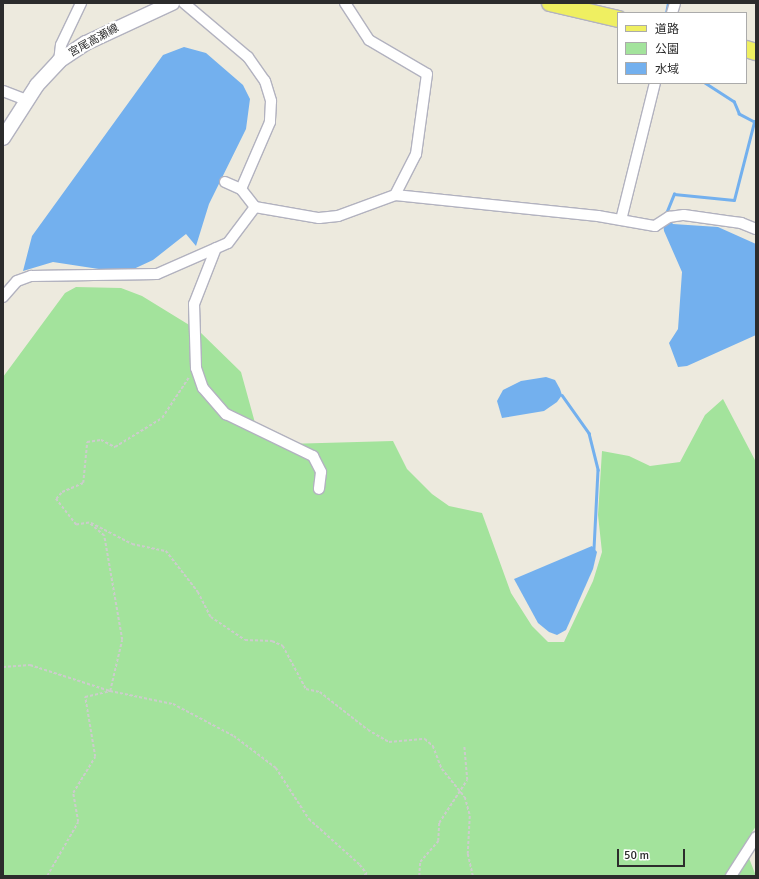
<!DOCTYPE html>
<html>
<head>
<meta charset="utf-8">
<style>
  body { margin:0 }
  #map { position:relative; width:759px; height:879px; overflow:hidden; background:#edeade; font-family:Signika,"Noto Sans JP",sans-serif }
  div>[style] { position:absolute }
  .green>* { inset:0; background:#a3e39c }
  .water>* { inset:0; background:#73b0ee }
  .stream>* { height:2.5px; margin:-1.25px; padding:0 1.25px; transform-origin:1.25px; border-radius:1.25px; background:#73b0ee }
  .path>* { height:1.5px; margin-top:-0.75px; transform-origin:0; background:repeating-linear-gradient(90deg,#ccc 0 3px,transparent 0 5px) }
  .roads { filter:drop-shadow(1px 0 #b2b2bf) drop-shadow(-1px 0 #b2b2bf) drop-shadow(0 1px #b2b2bf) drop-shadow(0 -1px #b2b2bf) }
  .street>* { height:10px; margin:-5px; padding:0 5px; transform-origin:5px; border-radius:5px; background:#fff }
  .secondary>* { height:14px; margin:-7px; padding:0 7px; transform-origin:7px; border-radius:7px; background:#fff }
  .primary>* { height:16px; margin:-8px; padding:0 8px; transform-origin:8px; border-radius:8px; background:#efef61 }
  span { translate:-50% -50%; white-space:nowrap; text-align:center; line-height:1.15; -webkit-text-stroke:4px #fff; paint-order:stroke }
  .street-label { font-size:11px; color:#2c2c2c }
  .frame { position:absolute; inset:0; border:4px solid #2c2c2c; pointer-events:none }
  .legend { position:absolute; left:617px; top:12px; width:130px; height:72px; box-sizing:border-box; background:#fff; border:1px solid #ababab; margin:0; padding:5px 7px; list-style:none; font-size:12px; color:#2c2c2c }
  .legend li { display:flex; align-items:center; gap:8px; height:20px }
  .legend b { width:20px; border:1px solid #ababab }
  .scale { position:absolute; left:617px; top:849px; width:68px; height:18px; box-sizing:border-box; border:2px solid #2c2c2c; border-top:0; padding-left:5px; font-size:12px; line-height:14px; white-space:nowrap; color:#2c2c2c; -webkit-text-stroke:3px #fff; paint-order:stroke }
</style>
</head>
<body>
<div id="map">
  <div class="green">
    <i style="clip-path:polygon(76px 287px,121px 288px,142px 296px,199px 331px,241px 372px,257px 430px,286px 444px,393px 441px,407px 469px,432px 494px,449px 506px,482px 513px,511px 593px,532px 626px,548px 642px,564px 642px,593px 581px,602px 552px,598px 515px,602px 451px,629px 456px,650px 466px,680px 462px,705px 415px,723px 399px,756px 462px,756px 826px,746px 842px,747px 853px,756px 876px,3px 876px,3px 377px,65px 293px)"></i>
  </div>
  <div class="water">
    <i style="clip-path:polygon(184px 47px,206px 53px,243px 85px,250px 99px,246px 129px,209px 204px,196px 246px,186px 234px,153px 260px,125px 273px,53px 262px,23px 271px,32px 236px,163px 55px)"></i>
    <i style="clip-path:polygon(670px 220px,673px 224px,718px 227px,756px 244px,756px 335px,687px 366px,678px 367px,669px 343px,678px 329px,682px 272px,664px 231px,663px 223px)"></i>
    <i style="clip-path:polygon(546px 377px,555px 380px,560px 389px,562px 395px,557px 402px,544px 411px,502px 418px,497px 401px,503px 390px,521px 381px)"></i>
    <i style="clip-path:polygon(592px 546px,597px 552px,593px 569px,566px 630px,557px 635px,549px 632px,538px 623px,514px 579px)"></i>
  </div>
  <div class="stream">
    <i style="left:666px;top:13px;width:10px;rotate:-79deg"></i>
    <i style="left:665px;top:216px;width:24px;rotate:-68deg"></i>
    <i style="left:674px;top:194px;width:60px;rotate:5.7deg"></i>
    <i style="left:734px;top:200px;width:81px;rotate:-75.6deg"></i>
    <i style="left:754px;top:122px;width:17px;rotate:-152deg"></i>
    <i style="left:739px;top:114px;width:13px;rotate:-113deg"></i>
    <i style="left:734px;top:102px;width:35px;rotate:-147deg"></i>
    <i style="left:562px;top:395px;width:47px;rotate:54.6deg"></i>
    <i style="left:589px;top:433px;width:38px;rotate:76deg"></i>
    <i style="left:598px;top:470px;width:79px;rotate:92.9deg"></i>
  </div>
  <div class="path">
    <i style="left:91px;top:523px;width:46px;rotate:27.1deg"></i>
    <i style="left:132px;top:544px;width:35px;rotate:12deg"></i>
    <i style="left:166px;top:551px;width:52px;rotate:52deg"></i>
    <i style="left:198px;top:592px;width:28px;rotate:63deg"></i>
    <i style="left:211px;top:617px;width:41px;rotate:34.1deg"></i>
    <i style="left:245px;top:640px;width:27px;rotate:2deg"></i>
    <i style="left:272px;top:641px;width:12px;rotate:24deg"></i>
    <i style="left:283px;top:646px;width:49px;rotate:61.9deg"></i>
    <i style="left:306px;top:689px;width:14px;rotate:12deg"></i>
    <i style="left:320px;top:692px;width:61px;rotate:38.4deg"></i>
    <i style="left:368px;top:730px;width:24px;rotate:30deg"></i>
    <i style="left:389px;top:742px;width:36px;rotate:-5deg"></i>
    <i style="left:425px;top:739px;width:11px;rotate:41deg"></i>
    <i style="left:433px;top:746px;width:25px;rotate:69deg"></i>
    <i style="left:442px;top:769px;width:36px;rotate:51deg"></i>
    <i style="left:465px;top:797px;width:20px;rotate:75deg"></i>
    <i style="left:470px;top:816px;width:38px;rotate:93deg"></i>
    <i style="left:468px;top:854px;width:23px;rotate:77deg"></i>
    <i style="left:3px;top:667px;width:27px;rotate:-4deg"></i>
    <i style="left:30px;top:665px;width:84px;rotate:18deg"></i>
    <i style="left:110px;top:691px;width:64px;rotate:11.7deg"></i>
    <i style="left:173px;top:704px;width:69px;rotate:27.7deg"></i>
    <i style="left:234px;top:736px;width:53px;rotate:37.3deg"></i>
    <i style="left:276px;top:768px;width:61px;rotate:57.1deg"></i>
    <i style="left:309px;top:819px;width:69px;rotate:42deg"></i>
    <i style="left:360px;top:865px;width:11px;rotate:52deg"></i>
    <i style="left:367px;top:874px;width:4px;rotate:153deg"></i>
    <i style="left:47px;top:876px;width:62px;rotate:-60.1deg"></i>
    <i style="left:78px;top:822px;width:29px;rotate:-100deg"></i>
    <i style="left:73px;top:793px;width:42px;rotate:-58.6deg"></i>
    <i style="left:95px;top:757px;width:61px;rotate:-99.5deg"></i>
    <i style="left:85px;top:697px;width:26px;rotate:-13deg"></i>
    <i style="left:110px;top:691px;width:52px;rotate:-76.8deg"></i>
    <i style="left:122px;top:640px;width:106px;rotate:-99.8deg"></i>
    <i style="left:104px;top:536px;width:20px;rotate:-139deg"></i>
    <i style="left:89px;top:523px;width:13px;rotate:171deg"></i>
    <i style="left:76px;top:525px;width:33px;rotate:-128deg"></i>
    <i style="left:56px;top:499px;width:9px;rotate:-49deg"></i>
    <i style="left:62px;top:492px;width:23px;rotate:-23deg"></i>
    <i style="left:83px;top:483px;width:41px;rotate:-84.4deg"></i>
    <i style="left:87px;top:442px;width:14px;rotate:-8deg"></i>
    <i style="left:101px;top:440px;width:16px;rotate:27deg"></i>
    <i style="left:115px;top:447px;width:55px;rotate:-31.7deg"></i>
    <i style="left:162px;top:418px;width:49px;rotate:-56.6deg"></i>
    <i style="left:419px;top:876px;width:14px;rotate:-86deg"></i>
    <i style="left:420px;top:862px;width:28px;rotate:-49deg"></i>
    <i style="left:438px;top:841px;width:18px;rotate:-87deg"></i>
    <i style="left:439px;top:823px;width:51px;rotate:-56.9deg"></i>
    <i style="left:467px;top:780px;width:33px;rotate:-95deg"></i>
  </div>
  <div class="roads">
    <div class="street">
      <i style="left:184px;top:3px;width:84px;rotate:40.2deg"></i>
      <i style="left:248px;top:57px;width:29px;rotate:55deg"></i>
      <i style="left:265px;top:81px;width:21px;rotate:73deg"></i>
      <i style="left:271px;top:101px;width:21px;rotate:93deg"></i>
      <i style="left:270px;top:122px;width:73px;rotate:113.4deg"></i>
      <i style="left:241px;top:189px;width:23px;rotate:52deg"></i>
      <i style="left:255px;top:207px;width:65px;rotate:9.8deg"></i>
      <i style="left:319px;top:218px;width:19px;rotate:-6deg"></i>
      <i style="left:338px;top:216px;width:61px;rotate:-20.2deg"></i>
      <i style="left:395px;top:195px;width:204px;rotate:5.9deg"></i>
      <i style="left:598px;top:216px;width:58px;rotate:10deg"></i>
      <i style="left:655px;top:226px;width:17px;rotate:-33deg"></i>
      <i style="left:669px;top:217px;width:15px;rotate:-8deg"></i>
      <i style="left:684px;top:215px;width:58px;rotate:8deg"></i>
      <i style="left:741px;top:223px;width:16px;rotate:22deg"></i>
      <i style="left:345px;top:3px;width:44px;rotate:57deg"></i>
      <i style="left:369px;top:40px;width:67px;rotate:30.4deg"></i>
      <i style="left:427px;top:74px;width:81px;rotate:97.8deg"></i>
      <i style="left:416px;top:154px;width:46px;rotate:117.1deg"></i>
      <i style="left:672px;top:13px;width:10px;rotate:-73deg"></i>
      <i style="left:59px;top:61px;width:16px;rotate:-83deg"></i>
      <i style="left:61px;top:45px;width:47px;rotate:-64.5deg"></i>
      <i style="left:3px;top:91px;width:25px;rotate:21deg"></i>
      <i style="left:225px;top:182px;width:17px;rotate:24deg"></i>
      <i style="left:621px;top:220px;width:141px;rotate:-76.1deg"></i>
      <i style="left:216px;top:248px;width:60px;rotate:111.4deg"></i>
      <i style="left:194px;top:304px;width:64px;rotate:88.2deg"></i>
      <i style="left:196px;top:368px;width:21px;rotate:71deg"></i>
      <i style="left:203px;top:388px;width:35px;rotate:49deg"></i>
      <i style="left:226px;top:414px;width:97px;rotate:25.8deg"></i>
      <i style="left:313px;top:456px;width:18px;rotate:63deg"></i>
      <i style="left:321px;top:472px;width:17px;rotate:97deg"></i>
      <i style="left:3px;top:297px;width:21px;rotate:-49deg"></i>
      <i style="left:17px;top:281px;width:15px;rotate:-20deg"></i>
      <i style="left:31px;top:276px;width:126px;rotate:-0.9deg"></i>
      <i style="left:157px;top:274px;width:77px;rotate:-23.6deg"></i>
      <i style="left:228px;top:243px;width:45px;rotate:-53.1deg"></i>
      <i style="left:731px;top:876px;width:46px;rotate:-57.3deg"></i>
    </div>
    <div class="secondary">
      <i style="left:3px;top:138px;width:63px;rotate:-57.3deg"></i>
      <i style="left:37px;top:85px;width:33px;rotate:-47deg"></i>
      <i style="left:59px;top:61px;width:32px;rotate:-34deg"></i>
      <i style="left:86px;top:43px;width:95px;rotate:-24.9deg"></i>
    </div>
    <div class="primary">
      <i style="left:550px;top:3px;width:70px;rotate:13.2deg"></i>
      <i style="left:746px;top:49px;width:10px;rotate:17deg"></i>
    </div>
  </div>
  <div class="street-label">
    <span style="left:94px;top:41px;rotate:-29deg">宮尾高瀬線</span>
  </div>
  <div class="frame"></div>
  <ul class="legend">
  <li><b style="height:5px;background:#efef61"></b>道路</li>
  <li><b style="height:11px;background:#a3e39c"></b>公園</li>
  <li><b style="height:11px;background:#73b0ee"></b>水域</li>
  </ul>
  <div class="scale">50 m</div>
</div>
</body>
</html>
